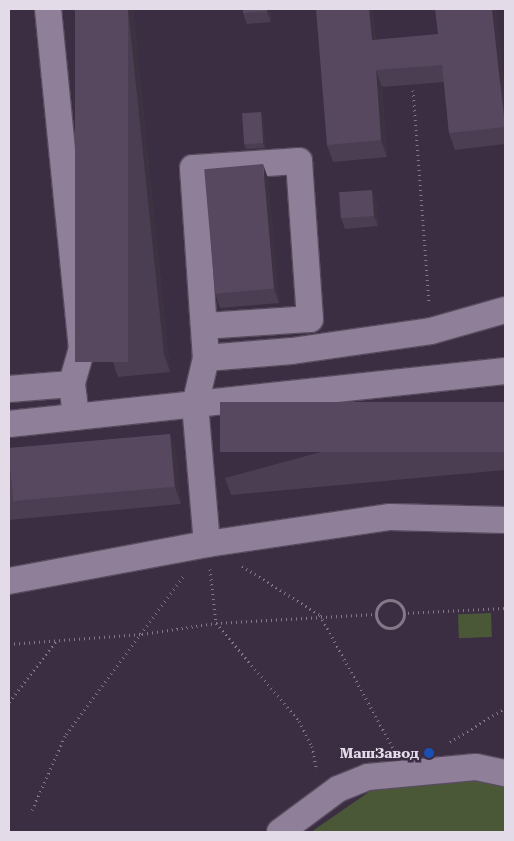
<!DOCTYPE html>
<html>
<head>
<meta charset="utf-8">
<style>
  body { margin:0 }
  #map { position:relative; width:514px; height:841px; overflow:hidden; background:#3b2d42; font-family:"Roboto Serif",serif }
  div>[style] { position:absolute }
  .green>* { inset:0; background:#4a5838; transform-origin:0 0 }
  .path>* { height:3px; margin-top:-1.5px; transform-origin:0; background:repeating-linear-gradient(90deg,#837788 0 1px,transparent 0 5px) }
  .path>.ring { margin:-1.5px; padding:0; box-sizing:content-box; background:none; border:3px solid #837788; border-radius:50% }
  .roads { filter:drop-shadow(1px 0 #584c5e) drop-shadow(-1px 0 #584c5e) drop-shadow(0 1px #584c5e) drop-shadow(0 -1px #584c5e) }
  .minor>* { height:26px; margin:-13px; padding:0 13px; transform-origin:13px; border-radius:13px; background:#8f7f98 }
  .wall>* { inset:0; background:#4b3e52 }
  .shaded-wall>* { inset:0; background:#3d3242 }
  .building>* { inset:0; background:#57485f; transform-origin:0 0 }
  .dots>* { width:14px; height:14px; translate:-50% -50%; box-sizing:border-box; border:2px solid #3b2d42; border-radius:50% }
  span { translate:-50% -50%; white-space:nowrap; text-align:center; line-height:1.15; -webkit-text-stroke:5px #3b2d42; paint-order:stroke }
  .poi-label { font-size:14px; color:#e4dbe8; font-weight:700 }
  .right { translate:-100% -50%; text-align:right }
  .frame { position:absolute; inset:0; border:10px solid #e4dbe8; pointer-events:none }
</style>
</head>
<body>
<div id="map">
  <div class="green">
    <i style="left:491px;top:613px;width:24px;height:33px;rotate:88deg"></i>
    <i style="clip-path:polygon(488px 777px,505px 786px,505px 832px,311px 832px,379px 785px)"></i>
  </div>
  <div class="path">
    <i style="left:413px;top:90px;width:215px;rotate:85.7deg"></i>
    <i style="left:242px;top:566px;width:92px;rotate:32.1deg"></i>
    <i style="left:320px;top:615px;width:152px;rotate:61.2deg"></i>
    <i style="left:210px;top:569px;width:54px;rotate:83.7deg"></i>
    <i style="left:216px;top:623px;width:128px;rotate:49.7deg"></i>
    <i style="left:299px;top:721px;width:28px;rotate:63deg"></i>
    <i style="left:312px;top:746px;width:25px;rotate:79deg"></i>
    <i class="ring" style="left:376px;top:600px;width:25px;height:25px"></i>
    <i style="left:403px;top:613px;width:102px;rotate:-2.8deg"></i>
    <i style="left:9px;top:644px;width:133px;rotate:-4.3deg"></i>
    <i style="left:142px;top:634px;width:75px;rotate:-8.5deg"></i>
    <i style="left:216px;top:623px;width:160px;rotate:-3.2deg"></i>
    <i style="left:9px;top:702px;width:78px;rotate:-52.3deg"></i>
    <i style="left:450px;top:742px;width:65px;rotate:-31.7deg"></i>
    <i style="left:32px;top:810px;width:83px;rotate:-65.9deg"></i>
    <i style="left:66px;top:734px;width:199px;rotate:-53.4deg"></i>
  </div>
  <div class="roads">
    <div class="minor">
      <i style="left:48px;top:9px;width:341px;rotate:84.3deg"></i>
      <i style="left:82px;top:348px;width:37px;rotate:106deg"></i>
      <i style="left:72px;top:384px;width:33px;rotate:83deg"></i>
      <i style="left:204px;top:326px;width:106px;rotate:-3.8deg"></i>
      <i style="left:310px;top:319px;width:158px;rotate:-94deg"></i>
      <i style="left:299px;top:161px;width:106px;rotate:176.2deg"></i>
      <i style="left:193px;top:168px;width:190px;rotate:86.1deg"></i>
      <i style="left:9px;top:389px;width:63px;rotate:-4.5deg"></i>
      <i style="left:9px;top:424px;width:499px;rotate:-6.1deg"></i>
      <i style="left:207px;top:544px;width:140px;rotate:-94.9deg"></i>
      <i style="left:195px;top:405px;width:48px;rotate:-76.8deg"></i>
      <i style="left:206px;top:358px;width:86px;rotate:-4.7deg"></i>
      <i style="left:292px;top:351px;width:140px;rotate:-8.2deg"></i>
      <i style="left:431px;top:331px;width:77px;rotate:-15.8deg"></i>
      <i style="left:9px;top:581px;width:201px;rotate:-10.6deg"></i>
      <i style="left:207px;top:544px;width:185px;rotate:-8.4deg"></i>
      <i style="left:390px;top:517px;width:115px;rotate:1.5deg"></i>
      <i style="left:280px;top:832px;width:72px;rotate:-36.6deg"></i>
      <i style="left:338px;top:789px;width:32px;rotate:-22deg"></i>
      <i style="left:368px;top:777px;width:108px;rotate:-5.3deg"></i>
      <i style="left:476px;top:767px;width:30px;rotate:12deg"></i>
    </div>
  </div>
  <div class="wall">
    <i style="clip-path:polygon(75px 9px,133px 9px,170px 372px,118px 377px,112px 360px)"></i>
    <i style="clip-path:polygon(243px 9px,270px 9px,271px 22px,247px 24px,243px 13px)"></i>
    <i style="clip-path:polygon(373px 13px,376px 40px,505px 86px,505px 144px,455px 150px,449px 133px,444px 82px,382px 87px,387px 157px,333px 162px,327px 145px)"></i>
    <i style="clip-path:polygon(261px 112px,263px 118px,265px 148px,246px 149px,244px 144px)"></i>
    <i style="clip-path:polygon(268px 178px,279px 303px,220px 308px,215px 294px)"></i>
    <i style="clip-path:polygon(376px 200px,378px 226px,345px 229px,341px 218px)"></i>
    <i style="clip-path:polygon(505px 402px,505px 470px,231px 495px,225px 478px)"></i>
    <i style="clip-path:polygon(170px 434px,176px 451px,181px 504px,9px 520px,9px 449px)"></i>
  </div>
  <div class="shaded-wall">
    <i style="clip-path:polygon(128px 9px,133px 9px,170px 372px,164px 355px)"></i>
    <i style="clip-path:polygon(267px 9px,270px 9px,271px 22px,267px 11px)"></i>
    <i style="clip-path:polygon(369px 9px,372px 9px,373px 13px,378px 57px,372px 40px)"></i>
    <i style="clip-path:polygon(492px 9px,497px 9px,505px 86px,505px 125px)"></i>
    <i style="clip-path:polygon(376px 70px,382px 87px,387px 157px,381px 140px)"></i>
    <i style="clip-path:polygon(261px 112px,263px 118px,265px 148px,263px 143px)"></i>
    <i style="clip-path:polygon(263px 164px,268px 178px,279px 303px,274px 289px)"></i>
    <i style="clip-path:polygon(372px 190px,376px 200px,378px 226px,374px 216px)"></i>
    <i style="clip-path:polygon(170px 434px,176px 451px,181px 504px,175px 487px)"></i>
  </div>
  <div class="building">
    <i style="left:75px;top:9px;width:53px;height:353px"></i>
    <i style="clip-path:polygon(243px 9px,267px 9px,267px 11px,243px 13px)"></i>
    <i style="clip-path:polygon(316px 9px,369px 9px,372px 40px,438px 34px,435px 9px,492px 9px,505px 127px,449px 133px,442px 65px,376px 70px,381px 140px,327px 145px)"></i>
    <i style="left:261px;top:112px;width:31px;height:19px;rotate:86deg"></i>
    <i style="left:263px;top:164px;width:125px;height:59px;rotate:85deg"></i>
    <i style="left:372px;top:190px;width:26px;height:33px;rotate:86deg"></i>
    <i style="left:505px;top:402px;width:50px;height:285px;rotate:90deg"></i>
    <i style="left:170px;top:434px;width:53px;height:162px;rotate:85deg"></i>
  </div>
  <div class="dots">
    <i style="left:429px;top:753px;background:#1a4fb4"></i>
  </div>
  <div class="poi-label">
    <span class="right" style="left:419px;top:753px">МашЗавод</span>
  </div>
  <div class="frame"></div>
</div>
</body>
</html>
